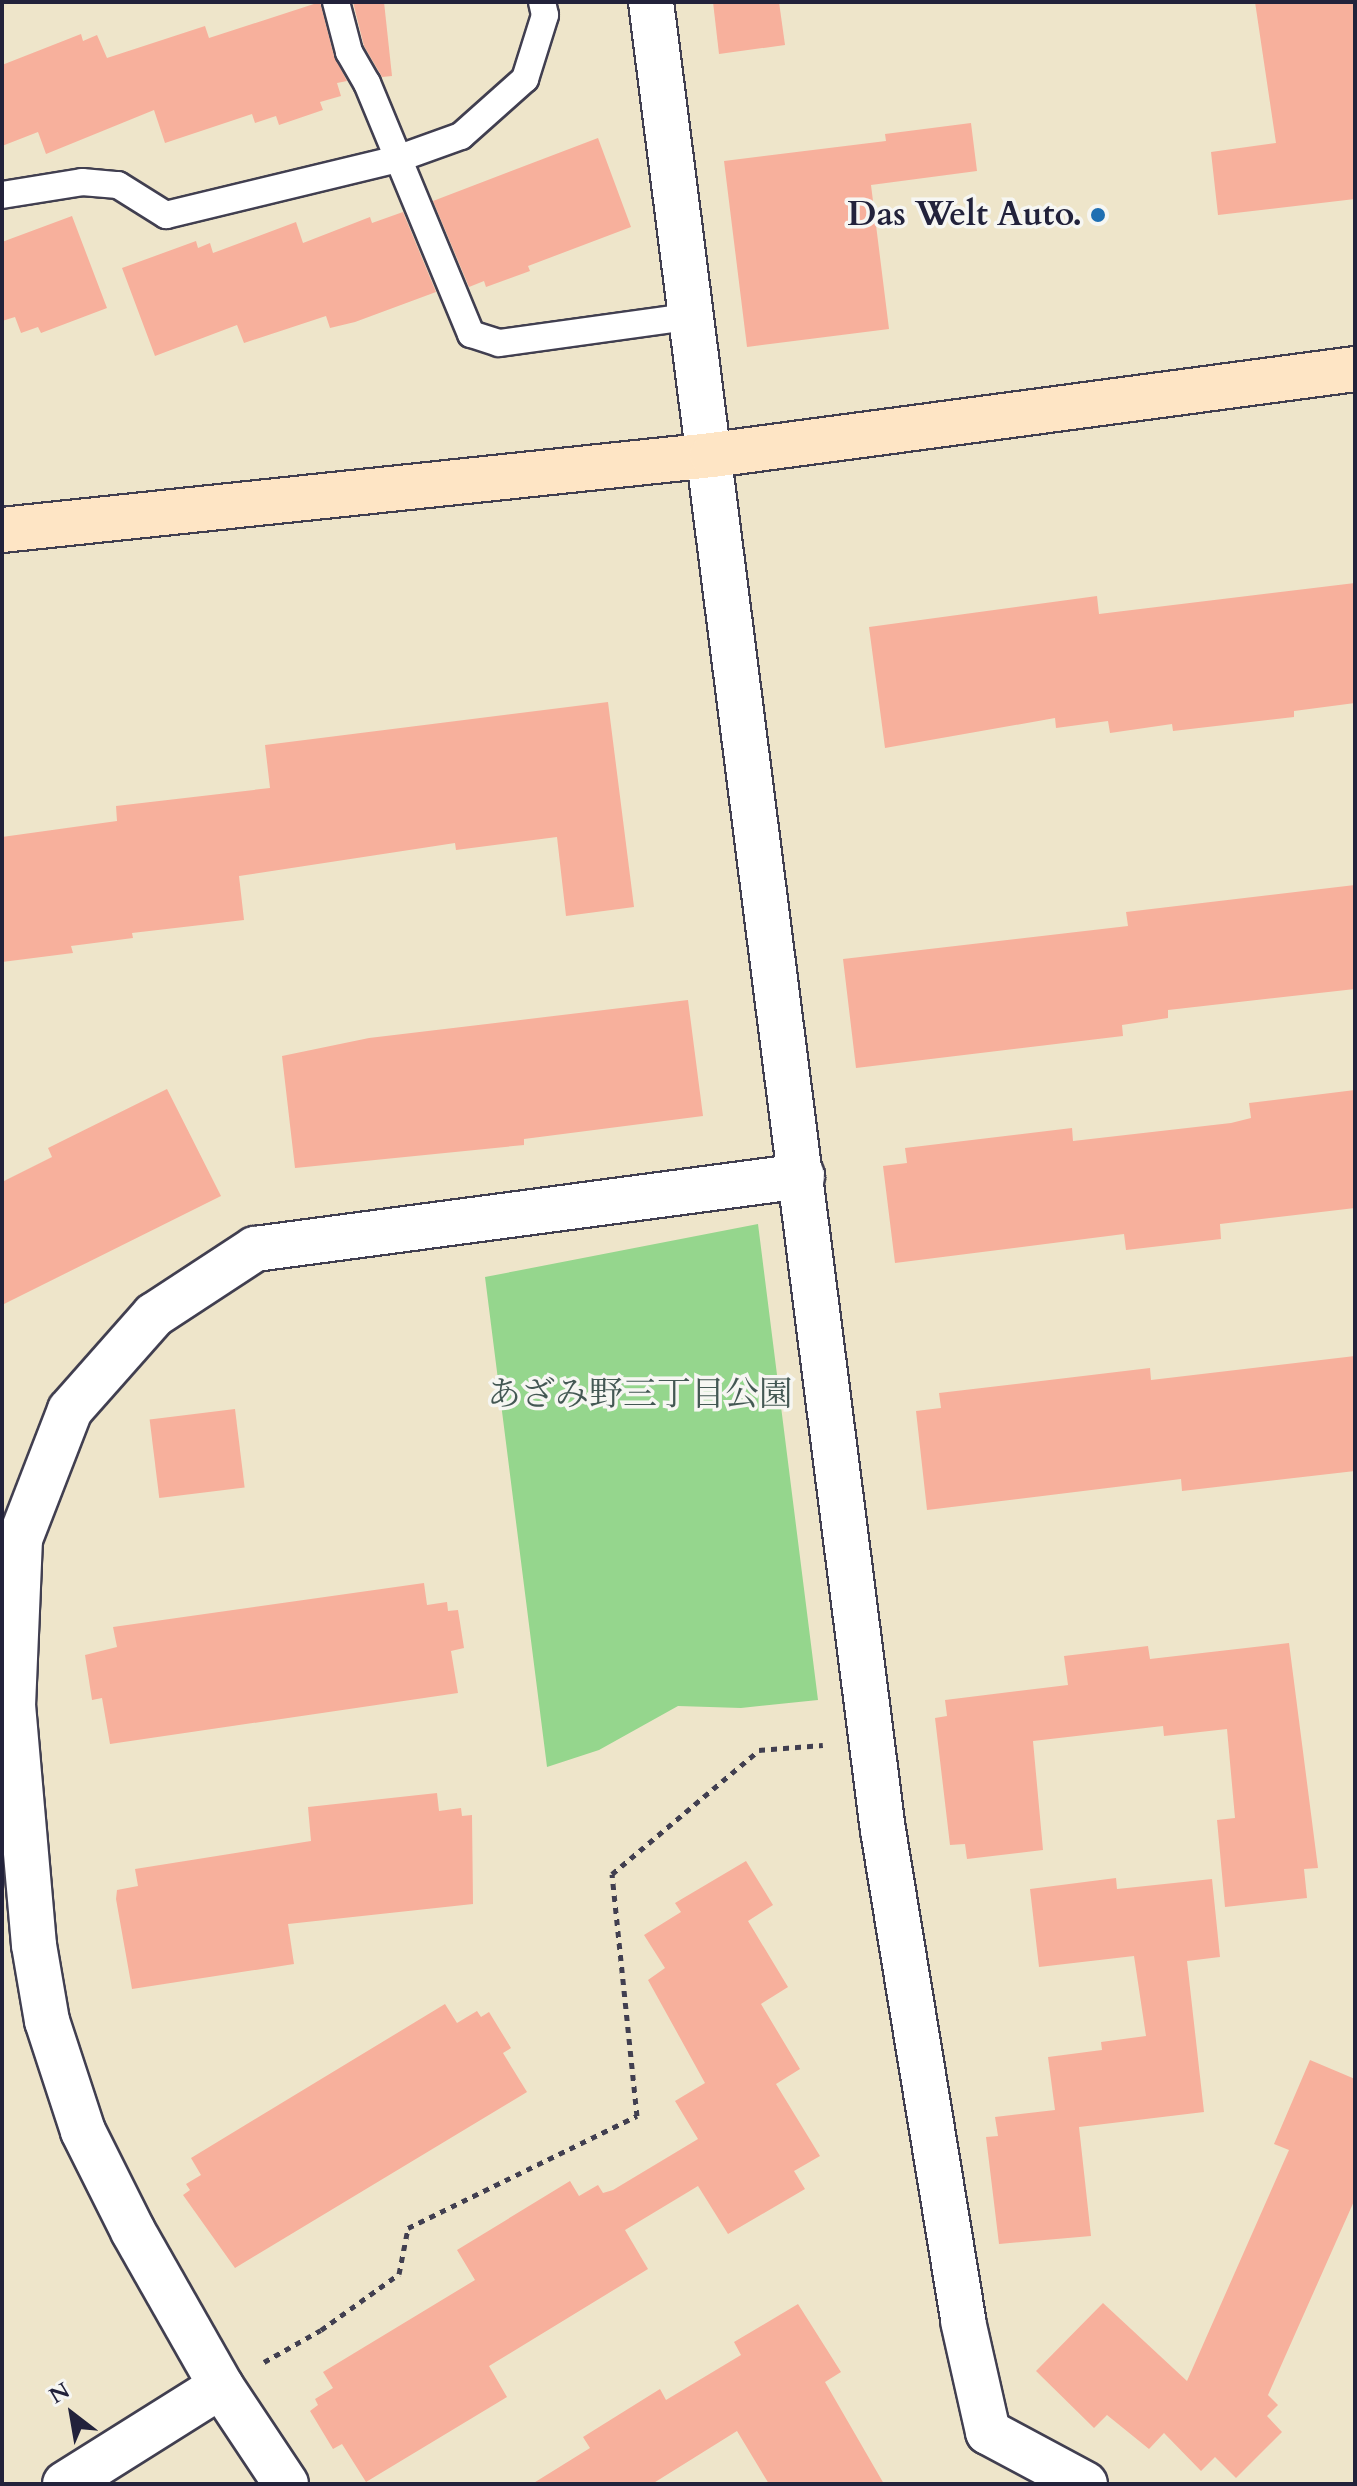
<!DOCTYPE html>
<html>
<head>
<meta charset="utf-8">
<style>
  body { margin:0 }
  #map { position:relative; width:1357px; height:2486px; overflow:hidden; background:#eee5ca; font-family:Cardo,"Noto Serif JP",serif }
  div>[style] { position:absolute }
  .green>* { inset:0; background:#95d68d }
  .building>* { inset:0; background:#f7b09c; transform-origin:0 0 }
  .path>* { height:5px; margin-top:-2.5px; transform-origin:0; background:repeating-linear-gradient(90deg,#413f50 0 6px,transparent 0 12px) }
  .roads { filter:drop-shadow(2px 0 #413f50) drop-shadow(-2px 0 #413f50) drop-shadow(0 2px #413f50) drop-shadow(0 -2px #413f50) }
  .lane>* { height:26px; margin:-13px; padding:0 13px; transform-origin:13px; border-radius:13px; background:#fff }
  .street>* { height:44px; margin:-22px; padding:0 22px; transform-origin:22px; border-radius:22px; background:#fff }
  .secondary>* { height:44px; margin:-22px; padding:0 22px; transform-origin:22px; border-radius:22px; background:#fee5c5 }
  .dots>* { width:22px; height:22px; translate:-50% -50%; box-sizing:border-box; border:4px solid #f6f6f2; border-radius:50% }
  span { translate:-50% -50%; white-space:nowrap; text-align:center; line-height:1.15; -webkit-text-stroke:7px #f6f6f2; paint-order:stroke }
  .poi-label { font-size:34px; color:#22223b; font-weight:700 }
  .right { translate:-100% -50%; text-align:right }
  .park-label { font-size:34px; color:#445854 }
  .frame { position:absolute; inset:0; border:4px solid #22223b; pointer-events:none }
  .north { position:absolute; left:32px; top:2374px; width:80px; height:80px; -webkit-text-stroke:6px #f6f6f2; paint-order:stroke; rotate:329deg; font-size:22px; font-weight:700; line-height:32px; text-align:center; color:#22223b }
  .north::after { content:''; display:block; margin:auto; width:28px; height:36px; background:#22223b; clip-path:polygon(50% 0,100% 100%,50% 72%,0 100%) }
</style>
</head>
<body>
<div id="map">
  <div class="green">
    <i style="clip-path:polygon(758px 1224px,818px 1700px,741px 1708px,678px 1706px,599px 1750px,547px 1767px,485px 1277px)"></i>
  </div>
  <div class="building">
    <i style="clip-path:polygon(320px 2px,334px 56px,347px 81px,337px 83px,341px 96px,320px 102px,323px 110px,279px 125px,276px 116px,255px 123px,252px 114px,165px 143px,154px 110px,46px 154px,38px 132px,2px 146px,2px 65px,81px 34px,83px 41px,97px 35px,107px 58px,205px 26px,209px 38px)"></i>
    <i style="clip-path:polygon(353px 2px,384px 2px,392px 76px,382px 77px,364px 46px)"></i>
    <i style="clip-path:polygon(713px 2px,779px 2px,785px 45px,719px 54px)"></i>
    <i style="clip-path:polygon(1255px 2px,1355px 2px,1355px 199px,1218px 215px,1211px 152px,1276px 143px)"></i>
    <i style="clip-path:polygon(971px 123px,977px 171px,871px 185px,889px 329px,747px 347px,724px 161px,886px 141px,885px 134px)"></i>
    <i style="clip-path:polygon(598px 138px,631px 227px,528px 266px,530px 271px,486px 287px,484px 281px,469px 287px,433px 201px)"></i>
    <i style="clip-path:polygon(403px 212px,436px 292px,355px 322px,330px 328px,326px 316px,244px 343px,237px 325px,155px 356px,122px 268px,196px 241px,198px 248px,210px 243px,213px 253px,296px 222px,303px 243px,370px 217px,372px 223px)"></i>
    <i style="clip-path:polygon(72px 216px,107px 308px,41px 333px,38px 327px,21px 333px,15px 317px,2px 321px,2px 242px)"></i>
    <i style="clip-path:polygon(1355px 583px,1355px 703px,1294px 711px,1294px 717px,1173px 731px,1172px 724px,1110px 733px,1108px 721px,1056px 728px,1055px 718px,885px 748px,869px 627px,1097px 596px,1099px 614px)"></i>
    <i style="clip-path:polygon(608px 702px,634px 907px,566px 916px,557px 837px,456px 850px,455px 843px,239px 876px,244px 920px,132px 933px,133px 938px,71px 946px,73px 953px,2px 962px,2px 837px,117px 821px,116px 806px,270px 788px,265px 745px)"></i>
    <i style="clip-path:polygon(1355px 885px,1355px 989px,1168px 1010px,1168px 1018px,1122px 1025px,1123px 1036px,856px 1068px,843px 959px,1128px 926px,1126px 912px)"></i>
    <i style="clip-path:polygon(688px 1000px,703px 1116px,524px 1139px,524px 1145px,295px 1168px,282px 1056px,369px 1038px)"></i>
    <i style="clip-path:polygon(167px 1089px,221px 1196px,2px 1305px,2px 1182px,52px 1157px,48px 1148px)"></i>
    <i style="clip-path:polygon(1355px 1090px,1355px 1208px,1220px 1224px,1221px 1239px,1126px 1250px,1124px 1234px,895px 1263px,883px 1166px,907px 1163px,905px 1148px,1072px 1128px,1073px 1141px,1231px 1123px,1251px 1118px,1249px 1103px)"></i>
    <i style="clip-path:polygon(1355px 1356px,1355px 1471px,1182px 1491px,1181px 1479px,927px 1510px,916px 1411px,941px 1408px,939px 1393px,1150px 1368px,1151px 1380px)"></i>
    <i style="left:235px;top:1409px;width:79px;height:86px;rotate:83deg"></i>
    <i style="clip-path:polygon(424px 1583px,427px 1605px,447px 1602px,448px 1611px,458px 1610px,464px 1648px,451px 1651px,458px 1693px,110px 1744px,102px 1698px,92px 1700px,85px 1655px,117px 1647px,113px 1627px)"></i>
    <i style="clip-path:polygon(1289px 1643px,1318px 1868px,1304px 1869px,1307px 1898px,1225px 1907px,1217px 1820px,1235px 1818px,1227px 1729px,1164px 1736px,1163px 1726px,1033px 1741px,1043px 1850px,967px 1859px,965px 1844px,950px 1845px,935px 1718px,947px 1716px,945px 1700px,1068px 1685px,1064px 1656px,1148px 1646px,1150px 1659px)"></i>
    <i style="clip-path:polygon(437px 1793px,439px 1811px,461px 1808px,462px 1816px,472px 1815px,473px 1904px,288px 1924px,294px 1964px,132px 1989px,116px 1899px,117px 1890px,138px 1886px,135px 1869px,311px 1841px,308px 1807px)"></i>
    <i style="clip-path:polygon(746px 1861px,773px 1905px,748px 1921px,788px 1987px,761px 2004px,800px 2069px,776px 2084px,820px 2156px,794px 2171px,805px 2189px,728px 2234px,698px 2186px,625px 2230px,648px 2269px,489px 2366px,507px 2397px,366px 2482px,342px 2444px,333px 2449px,310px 2411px,318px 2405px,315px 2399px,333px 2388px,323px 2372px,475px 2280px,457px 2250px,570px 2181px,579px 2196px,598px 2185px,603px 2193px,613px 2190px,698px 2139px,675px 2101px,705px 2083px,648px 1980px,665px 1968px,644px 1935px,681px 1912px,675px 1903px)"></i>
    <i style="clip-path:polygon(1116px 1878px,1117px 1889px,1212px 1879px,1220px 1957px,1187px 1961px,1204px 2112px,1079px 2127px,1091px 2236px,999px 2244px,986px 2137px,998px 2136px,995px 2117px,1055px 2110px,1048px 2057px,1102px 2050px,1101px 2042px,1146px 2036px,1134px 1956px,1039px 1967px,1030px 1889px)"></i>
    <i style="clip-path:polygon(445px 2004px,457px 2023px,477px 2011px,481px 2017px,489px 2012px,511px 2048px,503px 2053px,527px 2092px,235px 2268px,183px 2195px,190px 2190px,186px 2184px,201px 2175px,191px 2158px)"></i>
    <i style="clip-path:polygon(1310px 2060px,1355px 2079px,1355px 2199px,1268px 2395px,1278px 2405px,1267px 2416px,1282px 2432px,1236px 2478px,1215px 2457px,1201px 2471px,1164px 2433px,1149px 2449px,1107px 2415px,1094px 2428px,1036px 2371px,1103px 2303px,1187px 2381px,1289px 2150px,1274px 2144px)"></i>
    <i style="clip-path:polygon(798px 2304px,841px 2372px,825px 2382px,884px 2484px,769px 2484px,737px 2431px,652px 2484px,532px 2484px,590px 2448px,583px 2437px,660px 2389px,666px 2400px,741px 2355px,734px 2342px)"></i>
  </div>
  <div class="path">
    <i style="left:264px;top:2362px;width:65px;rotate:-29.3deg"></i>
    <i style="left:321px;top:2330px;width:96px;rotate:-35.7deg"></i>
    <i style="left:399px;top:2274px;width:47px;rotate:-78.9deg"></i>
    <i style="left:408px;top:2228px;width:255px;rotate:-26.1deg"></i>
    <i style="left:637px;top:2116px;width:243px;rotate:-95.9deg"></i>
    <i style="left:612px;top:1874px;width:192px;rotate:-40.1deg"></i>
    <i style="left:759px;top:1750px;width:64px;rotate:-4.5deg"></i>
  </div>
  <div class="roads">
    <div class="lane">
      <i style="left:336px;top:2px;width:52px;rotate:75.4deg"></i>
      <i style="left:349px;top:52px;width:36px;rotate:60deg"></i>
      <i style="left:367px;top:83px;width:272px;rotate:67.5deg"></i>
      <i style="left:471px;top:334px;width:29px;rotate:18deg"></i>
      <i style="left:499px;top:343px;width:196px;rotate:-7.9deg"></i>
      <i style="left:2px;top:195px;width:81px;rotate:-9.2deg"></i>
      <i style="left:82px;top:182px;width:36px;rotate:5deg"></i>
      <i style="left:118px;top:185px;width:57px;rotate:32deg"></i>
      <i style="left:166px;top:215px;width:238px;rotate:-13.6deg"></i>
      <i style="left:397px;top:159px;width:68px;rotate:-19.8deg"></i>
      <i style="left:461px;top:136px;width:86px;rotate:-41.7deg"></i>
      <i style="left:525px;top:79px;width:67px;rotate:-72.6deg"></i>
      <i style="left:545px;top:15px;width:13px;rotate:-103deg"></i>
    </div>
    <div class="street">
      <i style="left:651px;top:2px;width:1843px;rotate:82.77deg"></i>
      <i style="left:883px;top:1830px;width:497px;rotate:80.7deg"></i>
      <i style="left:963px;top:2321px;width:114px;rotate:77.3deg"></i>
      <i style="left:988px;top:2432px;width:110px;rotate:28.2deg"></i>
      <i style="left:65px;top:2484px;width:184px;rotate:-32.1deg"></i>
      <i style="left:286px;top:2484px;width:118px;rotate:-123.6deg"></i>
      <i style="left:221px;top:2386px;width:178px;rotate:-119.6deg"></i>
      <i style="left:133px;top:2231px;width:112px;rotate:-116.6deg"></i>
      <i style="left:83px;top:2131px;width:116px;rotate:-108.1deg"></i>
      <i style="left:47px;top:2021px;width:77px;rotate:-99.7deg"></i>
      <i style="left:34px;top:1945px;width:240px;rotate:-95deg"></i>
      <i style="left:13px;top:1706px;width:167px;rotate:-87.6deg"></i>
      <i style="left:20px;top:1539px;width:138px;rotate:-68.8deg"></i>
      <i style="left:70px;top:1410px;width:127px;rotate:-48.5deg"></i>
      <i style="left:154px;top:1315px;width:121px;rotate:-33.2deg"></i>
      <i style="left:255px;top:1249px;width:552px;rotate:-7.6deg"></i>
    </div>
    <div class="secondary">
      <i style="left:2px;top:530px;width:714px;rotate:-6.03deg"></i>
      <i style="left:712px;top:455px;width:649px;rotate:-7.62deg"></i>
    </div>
  </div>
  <div class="dots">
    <i style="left:1098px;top:215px;background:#1f6fb2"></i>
  </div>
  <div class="poi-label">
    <span class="right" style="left:1082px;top:215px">Das Welt Auto.</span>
  </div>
  <div class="park-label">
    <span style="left:640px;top:1395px">あざみ野三丁目公園</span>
  </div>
  <div class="frame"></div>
  <div class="north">N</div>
</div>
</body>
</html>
